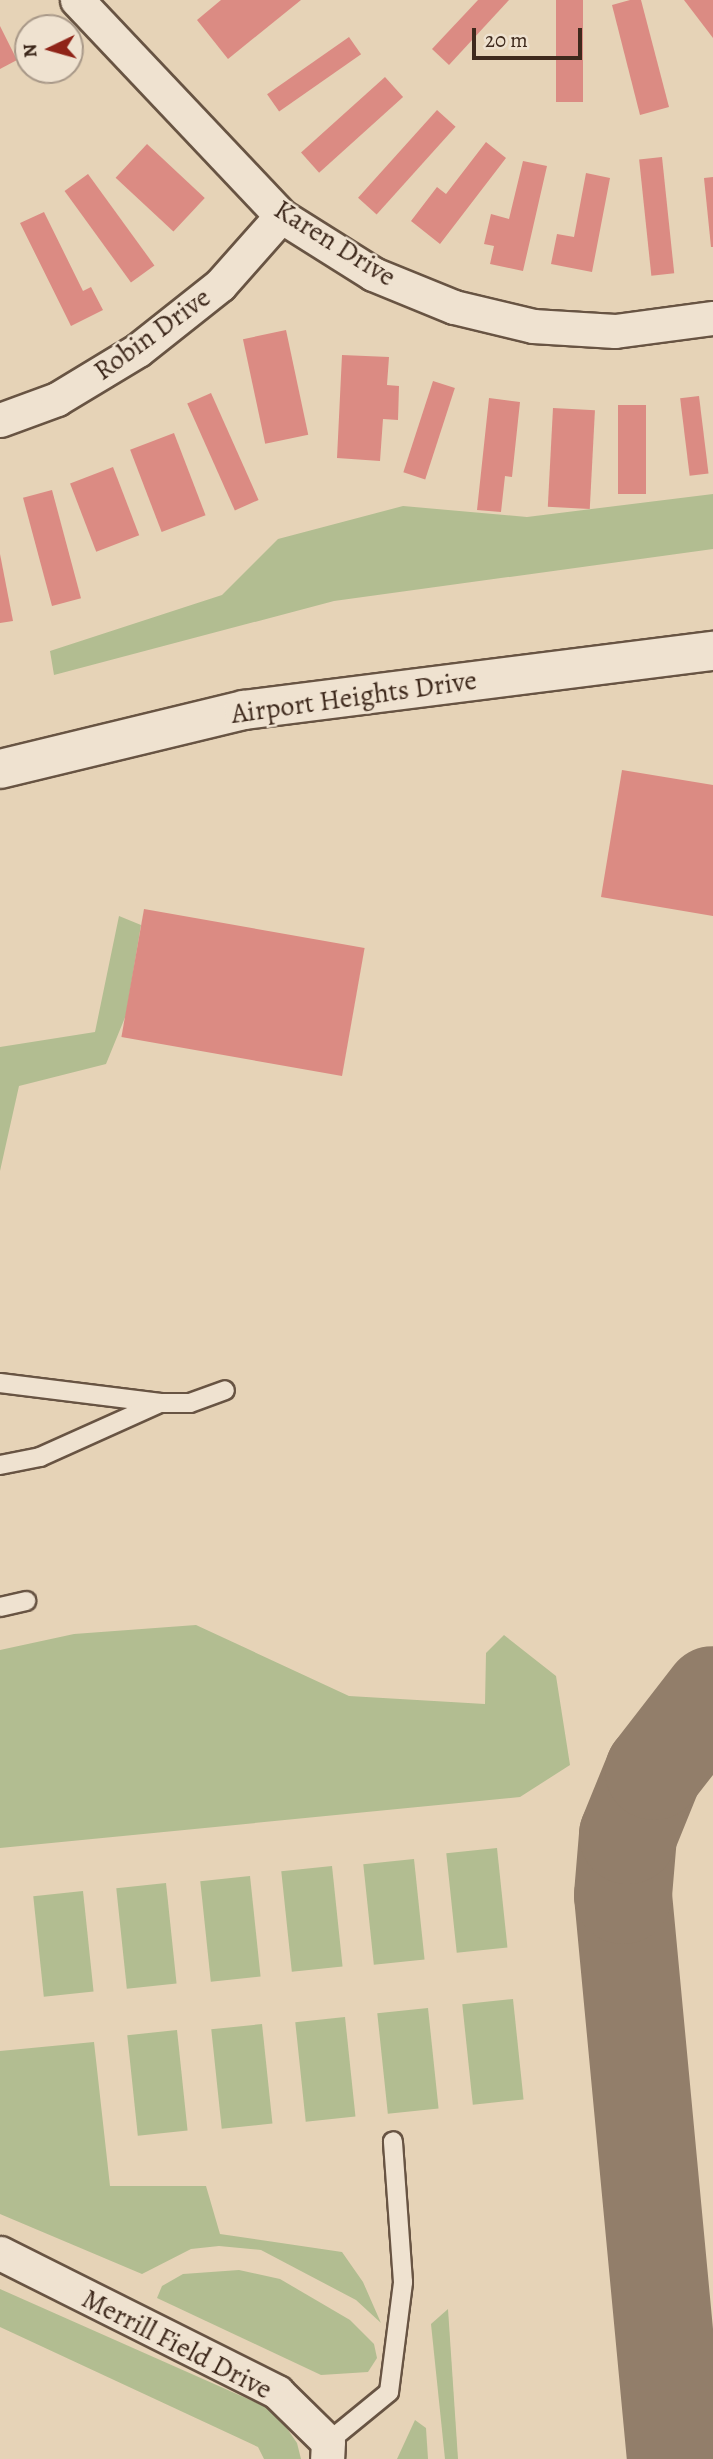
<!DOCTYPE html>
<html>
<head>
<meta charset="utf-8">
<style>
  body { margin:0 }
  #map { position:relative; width:713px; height:2459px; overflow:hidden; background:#e6d3b7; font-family:Alegreya,serif }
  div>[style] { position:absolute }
  .green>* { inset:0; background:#b2bd91; transform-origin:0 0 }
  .taxiway>* { height:98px; margin:-49px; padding:0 49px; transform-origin:49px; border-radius:49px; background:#927e6a }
  .building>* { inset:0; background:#db8b83; transform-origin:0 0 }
  .roads { filter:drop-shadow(2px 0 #685443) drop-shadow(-2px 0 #685443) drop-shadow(0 2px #685443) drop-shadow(0 -2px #685443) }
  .service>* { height:18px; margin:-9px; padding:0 9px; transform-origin:9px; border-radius:9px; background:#efe2d0 }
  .minor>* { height:33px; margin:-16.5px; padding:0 16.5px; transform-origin:16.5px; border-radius:16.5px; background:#efe2d0 }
  .tertiary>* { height:38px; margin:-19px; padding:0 19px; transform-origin:19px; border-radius:19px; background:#efe2d0 }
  span { translate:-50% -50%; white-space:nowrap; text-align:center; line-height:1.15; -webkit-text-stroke:5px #efe2d0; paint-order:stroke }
  .street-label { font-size:28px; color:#3e291c }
  .north { position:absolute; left:14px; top:14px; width:70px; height:70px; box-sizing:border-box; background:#efe2d0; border:2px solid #a89888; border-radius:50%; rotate:265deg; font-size:19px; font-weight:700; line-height:28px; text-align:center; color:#3e291c }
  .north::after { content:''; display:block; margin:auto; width:24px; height:32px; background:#8f2418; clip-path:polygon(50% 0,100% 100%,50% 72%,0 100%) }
  .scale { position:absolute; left:472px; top:28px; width:110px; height:32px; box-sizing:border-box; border:4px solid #3e291c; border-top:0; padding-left:9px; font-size:21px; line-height:24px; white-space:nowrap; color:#3e291c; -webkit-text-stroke:5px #efe2d0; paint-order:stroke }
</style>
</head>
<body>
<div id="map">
  <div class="green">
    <i style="clip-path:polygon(713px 494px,713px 549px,334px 601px,54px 675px,50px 651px,222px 595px,278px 539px,403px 506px,527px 517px)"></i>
    <i style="clip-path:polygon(119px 916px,141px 925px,126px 1015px,106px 1064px,19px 1086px,0 1171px,0 1047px,95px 1032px)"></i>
    <i style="clip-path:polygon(196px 1625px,349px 1696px,485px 1704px,486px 1653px,504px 1635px,556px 1676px,570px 1765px,520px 1797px,0 1848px,0 1650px,74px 1634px)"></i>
    <i style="left:497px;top:1848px;width:100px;height:51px;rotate:84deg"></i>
    <i style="left:414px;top:1859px;width:101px;height:51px;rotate:84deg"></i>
    <i style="left:332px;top:1866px;width:101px;height:51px;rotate:84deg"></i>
    <i style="left:250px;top:1876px;width:101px;height:50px;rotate:84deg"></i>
    <i style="left:166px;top:1883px;width:101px;height:50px;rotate:84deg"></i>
    <i style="left:83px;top:1891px;width:101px;height:50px;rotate:84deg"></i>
    <i style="left:513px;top:1999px;width:101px;height:51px;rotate:84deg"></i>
    <i style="left:428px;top:2008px;width:101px;height:51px;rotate:84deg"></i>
    <i style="left:345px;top:2017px;width:100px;height:50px;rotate:84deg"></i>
    <i style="left:262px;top:2024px;width:100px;height:51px;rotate:84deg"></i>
    <i style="left:177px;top:2030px;width:101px;height:50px;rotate:84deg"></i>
    <i style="clip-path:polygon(94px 2042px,110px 2186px,206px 2186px,220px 2234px,342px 2252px,363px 2282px,381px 2323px,356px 2300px,261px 2250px,219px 2246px,191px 2249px,142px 2274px,0 2214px,0 2051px)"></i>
    <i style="clip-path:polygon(239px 2270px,280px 2279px,350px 2320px,374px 2344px,377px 2358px,368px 2372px,321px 2375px,157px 2298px,162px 2286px,183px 2274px)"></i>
    <i style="clip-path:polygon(0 2289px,275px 2411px,297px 2443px,301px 2459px,264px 2459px,258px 2447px,0 2327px)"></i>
    <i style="clip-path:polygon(448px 2309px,458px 2459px,445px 2459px,431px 2324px)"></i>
    <i style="clip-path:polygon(415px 2420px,426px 2428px,428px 2459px,397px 2459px)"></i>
  </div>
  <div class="taxiway">
    <i style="left:676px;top:2459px;width:566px;rotate:-95.37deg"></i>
    <i style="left:623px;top:1895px;width:60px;rotate:-85.2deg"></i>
    <i style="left:628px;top:1835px;width:69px;rotate:-67.9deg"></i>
    <i style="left:654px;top:1771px;width:96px;rotate:-52.2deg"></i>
  </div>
  <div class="building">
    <i style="clip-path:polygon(221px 0,301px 0,228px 59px,197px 20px)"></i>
    <i style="clip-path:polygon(478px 0,509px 0,449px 65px,432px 49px)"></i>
    <i style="left:556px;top:0;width:27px;height:102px"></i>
    <i style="clip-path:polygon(630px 0,641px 0,669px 107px,640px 115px,612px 5px)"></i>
    <i style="clip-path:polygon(684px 0,713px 0,713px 38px)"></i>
    <i style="clip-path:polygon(0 26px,17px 60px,0 69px)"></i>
    <i style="left:349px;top:37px;width:21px;height:100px;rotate:55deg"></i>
    <i style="left:385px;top:77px;width:27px;height:113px;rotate:48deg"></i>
    <i style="left:437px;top:110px;width:25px;height:118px;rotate:42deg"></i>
    <i style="clip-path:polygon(486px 142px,506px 158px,440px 244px,411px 221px,437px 187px,446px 194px)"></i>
    <i style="left:147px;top:144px;width:79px;height:46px;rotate:43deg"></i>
    <i style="left:662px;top:157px;width:117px;height:23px;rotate:84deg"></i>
    <i style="clip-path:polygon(523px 161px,547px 166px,523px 271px,490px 264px,494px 246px,484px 244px,491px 214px,509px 219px)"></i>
    <i style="clip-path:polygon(586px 173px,610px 178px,592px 272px,551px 264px,557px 234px,574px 237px)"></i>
    <i style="left:88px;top:174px;width:113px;height:29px;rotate:54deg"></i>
    <i style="clip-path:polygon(713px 177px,713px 247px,711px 247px,704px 178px)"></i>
    <i style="clip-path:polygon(44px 212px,83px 291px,91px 287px,103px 310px,71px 326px,20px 223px)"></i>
    <i style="left:286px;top:330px;width:107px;height:44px;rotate:78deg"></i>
    <i style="clip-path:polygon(342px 355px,389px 357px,387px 385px,399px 386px,398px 420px,383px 419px,380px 461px,337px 458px)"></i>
    <i style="left:433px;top:381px;width:23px;height:96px;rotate:18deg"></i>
    <i style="left:211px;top:393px;width:117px;height:26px;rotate:66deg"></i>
    <i style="left:699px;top:396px;width:78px;height:19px;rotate:83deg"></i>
    <i style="clip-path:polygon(489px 398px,520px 402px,512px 477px,505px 476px,501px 512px,477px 510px)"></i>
    <i style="left:618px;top:405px;width:28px;height:89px"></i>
    <i style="left:553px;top:408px;width:42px;height:99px;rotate:3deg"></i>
    <i style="left:174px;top:433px;width:88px;height:47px;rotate:69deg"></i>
    <i style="left:113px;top:467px;width:73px;height:46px;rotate:69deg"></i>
    <i style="left:52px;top:490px;width:112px;height:30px;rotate:75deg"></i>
    <i style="clip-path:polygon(0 554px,13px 621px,0 623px)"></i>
    <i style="clip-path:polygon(622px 770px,713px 785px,713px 916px,601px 897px)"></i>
    <i style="left:144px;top:909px;width:224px;height:130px;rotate:10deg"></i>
  </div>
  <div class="roads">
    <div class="service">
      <i style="left:0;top:1383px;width:162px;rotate:7.1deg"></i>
      <i style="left:161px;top:1403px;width:29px"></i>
      <i style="left:190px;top:1403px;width:37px;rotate:-20deg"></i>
      <i style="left:0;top:1465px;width:41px;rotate:-11.3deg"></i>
      <i style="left:40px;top:1457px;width:129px;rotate:-24.2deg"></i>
      <i style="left:0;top:1607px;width:27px;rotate:-13deg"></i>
      <i style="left:328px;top:2442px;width:79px;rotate:-39.3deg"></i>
      <i style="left:389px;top:2392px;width:111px;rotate:-82.7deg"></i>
      <i style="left:403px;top:2282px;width:141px;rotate:-94.1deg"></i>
    </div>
    <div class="minor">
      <i style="left:77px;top:0;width:297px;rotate:46.6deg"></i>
      <i style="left:281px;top:216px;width:109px;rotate:32.2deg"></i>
      <i style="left:373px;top:274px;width:87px;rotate:22.2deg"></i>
      <i style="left:454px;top:307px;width:81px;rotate:13.5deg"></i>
      <i style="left:533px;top:326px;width:82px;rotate:3.5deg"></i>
      <i style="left:615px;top:331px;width:99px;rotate:-7.6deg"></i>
      <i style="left:0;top:420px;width:61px;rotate:-20.2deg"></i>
      <i style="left:57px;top:399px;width:95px;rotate:-31.2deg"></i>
      <i style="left:138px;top:350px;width:105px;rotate:-38.4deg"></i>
      <i style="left:220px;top:285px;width:92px;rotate:-48.5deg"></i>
      <i style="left:0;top:2253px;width:310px;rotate:26.6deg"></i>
      <i style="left:277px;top:2392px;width:71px;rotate:44.4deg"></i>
      <i style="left:328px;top:2442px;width:17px;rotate:93deg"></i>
    </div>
    <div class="tertiary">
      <i style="left:0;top:769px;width:251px;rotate:-13.6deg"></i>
      <i style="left:244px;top:710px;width:473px;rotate:-7.2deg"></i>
    </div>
  </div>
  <div class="street-label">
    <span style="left:335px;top:243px;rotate:32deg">Karen Drive</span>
    <span style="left:152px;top:334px;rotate:-36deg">Robin Drive</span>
    <span style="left:354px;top:697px;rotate:-8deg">Airport Heights Drive</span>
    <span style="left:177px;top:2344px;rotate:27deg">Merrill Field Drive</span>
  </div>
  <div class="north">N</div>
  <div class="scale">20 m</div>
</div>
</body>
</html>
